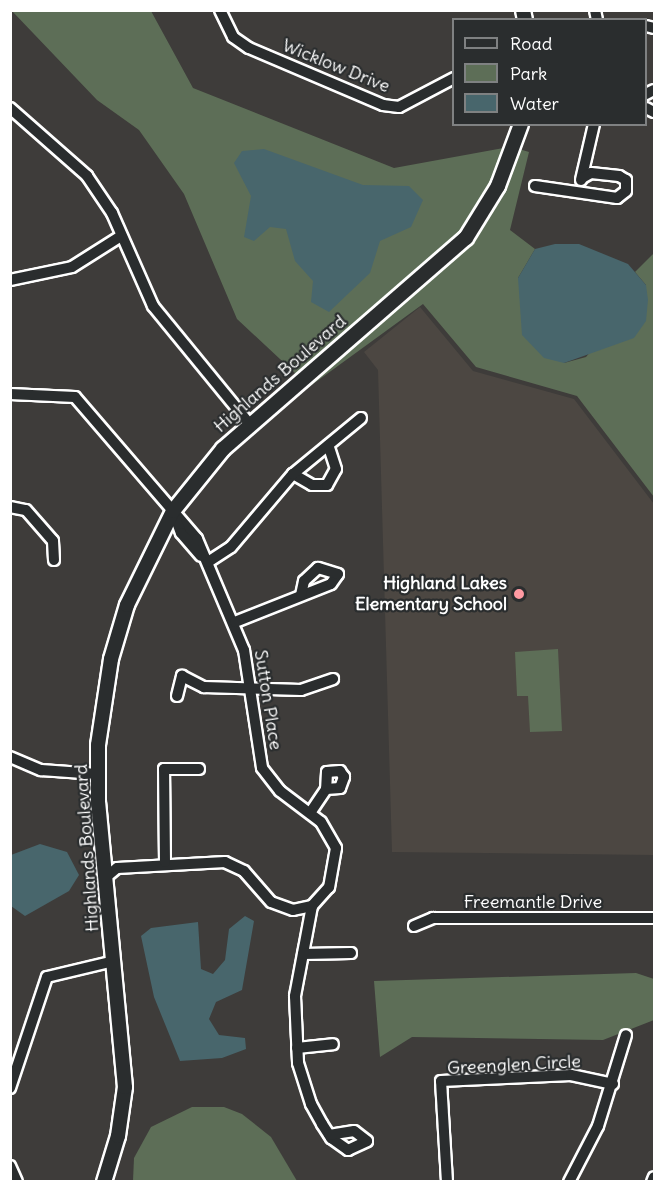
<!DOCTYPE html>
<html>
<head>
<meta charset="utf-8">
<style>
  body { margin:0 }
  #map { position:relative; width:665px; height:1192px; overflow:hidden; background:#3e3c3a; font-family:Delius,sans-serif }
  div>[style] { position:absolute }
  .built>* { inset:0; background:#4c4742 }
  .green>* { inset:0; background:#5d6e57 }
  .water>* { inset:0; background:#48666c }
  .roads { filter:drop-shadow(2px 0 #fff) drop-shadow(-2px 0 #fff) drop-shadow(0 2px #fff) drop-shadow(0 -2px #fff) }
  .street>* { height:10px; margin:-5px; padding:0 5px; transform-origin:5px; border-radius:5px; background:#2a2d2e }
  .secondary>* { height:14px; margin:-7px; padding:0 7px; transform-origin:7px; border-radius:7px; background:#2a2d2e }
  .dots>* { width:16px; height:16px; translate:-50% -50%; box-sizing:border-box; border:3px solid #2a2d2e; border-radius:50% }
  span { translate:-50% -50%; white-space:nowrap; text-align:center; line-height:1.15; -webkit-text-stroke:4.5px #2a2d2e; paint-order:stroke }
  .street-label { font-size:18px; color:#fff }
  .poi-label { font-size:18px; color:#fff; font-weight:700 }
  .right { translate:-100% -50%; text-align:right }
  .frame { position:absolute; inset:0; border:12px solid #fff; pointer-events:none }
  .legend { position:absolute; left:452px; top:18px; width:195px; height:108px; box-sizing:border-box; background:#2a2d2e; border:2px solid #7f8182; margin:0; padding:8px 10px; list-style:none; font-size:18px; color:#fff }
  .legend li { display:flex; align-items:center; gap:12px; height:30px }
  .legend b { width:30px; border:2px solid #7f8182 }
</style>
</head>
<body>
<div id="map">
  <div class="built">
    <i style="clip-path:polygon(420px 307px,473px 371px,574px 399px,654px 504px,654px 855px,392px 852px,378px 370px,364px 352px)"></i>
  </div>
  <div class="green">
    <i style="clip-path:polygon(12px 11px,151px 11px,193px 88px,394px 168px,509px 147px,462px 234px,296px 374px,237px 319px,184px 194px,139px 130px,97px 100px)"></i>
    <i style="clip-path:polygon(519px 149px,529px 152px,510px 230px,535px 249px,518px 278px,564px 363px,586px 357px,646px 285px,635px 272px,654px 253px,654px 497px,577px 396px,476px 367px,423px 304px,309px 387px,304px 381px,470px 242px)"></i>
    <i style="clip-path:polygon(558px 649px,562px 731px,530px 732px,528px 696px,517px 696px,515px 652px)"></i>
    <i style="clip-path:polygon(636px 973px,654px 979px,654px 1020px,603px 1040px,412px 1037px,380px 1057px,374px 981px)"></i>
    <i style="clip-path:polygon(192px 1107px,224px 1107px,242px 1114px,271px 1137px,297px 1181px,133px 1181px,134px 1158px,151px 1127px)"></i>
  </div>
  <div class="water">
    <i style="clip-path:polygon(264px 149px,363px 185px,409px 186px,423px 200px,411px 227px,380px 241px,370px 273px,329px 312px,311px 302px,313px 281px,295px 261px,286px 229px,270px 227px,254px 241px,244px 237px,251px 196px,234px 163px,242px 151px)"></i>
    <i style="clip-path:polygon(555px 244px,579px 244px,628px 264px,646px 285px,648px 300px,646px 321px,634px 338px,564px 363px,544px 358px,522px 335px,518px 278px,535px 249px)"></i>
    <i style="clip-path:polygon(40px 844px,67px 852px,79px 875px,69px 891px,25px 916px,11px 906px,11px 855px)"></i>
    <i style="clip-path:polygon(245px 916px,254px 921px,242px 990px,216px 1002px,209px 1019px,219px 1035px,245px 1038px,246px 1049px,222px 1058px,180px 1061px,154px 997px,141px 936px,151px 928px,198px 922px,201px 969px,213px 974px,225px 960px,229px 929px)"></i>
  </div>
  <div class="roads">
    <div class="street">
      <i style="left:220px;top:10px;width:30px;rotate:64deg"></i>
      <i style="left:233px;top:37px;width:19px;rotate:35deg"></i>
      <i style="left:249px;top:48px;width:146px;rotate:23deg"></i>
      <i style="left:383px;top:105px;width:16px;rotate:7deg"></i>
      <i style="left:399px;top:107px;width:62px;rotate:-27.8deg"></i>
      <i style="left:595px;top:10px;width:10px;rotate:79deg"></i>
      <i style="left:646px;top:26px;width:8px;rotate:14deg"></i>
      <i style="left:646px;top:94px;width:9px;rotate:-27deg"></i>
      <i style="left:10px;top:108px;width:103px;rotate:41.4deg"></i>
      <i style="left:87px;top:176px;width:45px;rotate:56deg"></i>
      <i style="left:112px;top:213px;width:102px;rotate:66.2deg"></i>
      <i style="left:153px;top:306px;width:150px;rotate:50.7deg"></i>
      <i style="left:646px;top:108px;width:9px;rotate:27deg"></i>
      <i style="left:581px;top:180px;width:57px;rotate:-76.9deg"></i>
      <i style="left:535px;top:186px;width:83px;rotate:8.3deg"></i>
      <i style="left:617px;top:198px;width:11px;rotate:-38deg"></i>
      <i style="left:626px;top:191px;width:11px;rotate:-90deg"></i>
      <i style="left:626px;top:180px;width:8px;rotate:-150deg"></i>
      <i style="left:619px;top:176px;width:28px;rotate:-174deg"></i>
      <i style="left:591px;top:173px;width:10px;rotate:151deg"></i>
      <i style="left:10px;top:280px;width:63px;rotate:-11.8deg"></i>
      <i style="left:72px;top:267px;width:58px;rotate:-32.3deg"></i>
      <i style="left:10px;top:394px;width:65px;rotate:2.6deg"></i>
      <i style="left:75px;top:397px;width:187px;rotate:49.3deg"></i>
      <i style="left:197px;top:539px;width:121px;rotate:67.1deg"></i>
      <i style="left:244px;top:650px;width:119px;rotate:81.3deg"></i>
      <i style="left:262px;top:768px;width:29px;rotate:52deg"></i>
      <i style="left:280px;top:791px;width:51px;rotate:37.1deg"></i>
      <i style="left:321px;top:822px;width:30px;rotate:60deg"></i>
      <i style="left:336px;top:848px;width:40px;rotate:100deg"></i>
      <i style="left:329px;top:887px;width:25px;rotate:132deg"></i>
      <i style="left:312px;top:906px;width:19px;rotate:168deg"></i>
      <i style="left:293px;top:910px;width:23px;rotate:-160deg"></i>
      <i style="left:271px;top:902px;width:41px;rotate:-131.1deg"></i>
      <i style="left:244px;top:871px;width:21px;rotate:-155deg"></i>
      <i style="left:225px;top:862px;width:108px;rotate:176.8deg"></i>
      <i style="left:117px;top:868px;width:16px;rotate:140deg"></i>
      <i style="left:293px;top:474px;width:22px;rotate:30deg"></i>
      <i style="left:312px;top:485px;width:15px"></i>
      <i style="left:327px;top:485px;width:18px;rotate:-61deg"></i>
      <i style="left:336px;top:469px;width:25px;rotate:-108deg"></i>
      <i style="left:10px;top:507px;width:16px;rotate:11deg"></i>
      <i style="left:26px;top:510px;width:41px;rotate:48.9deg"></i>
      <i style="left:53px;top:541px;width:19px;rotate:87deg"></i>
      <i style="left:174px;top:514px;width:20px;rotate:70deg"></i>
      <i style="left:181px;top:533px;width:30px;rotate:49deg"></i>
      <i style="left:208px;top:562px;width:27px;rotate:-33deg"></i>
      <i style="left:231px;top:547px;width:96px;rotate:-49.7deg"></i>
      <i style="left:293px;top:474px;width:88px;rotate:-39.5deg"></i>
      <i style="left:235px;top:622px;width:103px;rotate:-21.6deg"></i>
      <i style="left:331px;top:584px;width:12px;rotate:-55deg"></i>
      <i style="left:338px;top:574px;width:21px;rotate:-163deg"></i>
      <i style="left:318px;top:568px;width:19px;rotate:137deg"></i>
      <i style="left:304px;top:581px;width:14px;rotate:102deg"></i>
      <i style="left:177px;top:696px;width:21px;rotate:-76deg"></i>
      <i style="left:182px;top:676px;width:25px;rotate:27deg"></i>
      <i style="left:204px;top:687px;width:97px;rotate:1.8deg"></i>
      <i style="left:301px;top:690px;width:34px;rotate:-19deg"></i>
      <i style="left:10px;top:757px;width:34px;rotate:23deg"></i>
      <i style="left:41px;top:770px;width:56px;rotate:4.1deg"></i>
      <i style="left:310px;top:813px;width:29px;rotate:-56deg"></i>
      <i style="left:326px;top:789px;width:14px;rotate:-4deg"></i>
      <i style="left:340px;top:788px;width:12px;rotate:-70deg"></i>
      <i style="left:344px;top:777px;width:7px;rotate:-124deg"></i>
      <i style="left:340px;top:771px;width:13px;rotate:176deg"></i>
      <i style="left:327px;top:772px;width:17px;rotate:93deg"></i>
      <i style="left:165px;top:862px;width:93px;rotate:-90.6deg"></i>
      <i style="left:164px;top:769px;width:35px"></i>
      <i style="left:312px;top:906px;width:92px;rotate:100.7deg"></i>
      <i style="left:295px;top:996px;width:67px;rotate:87.4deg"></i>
      <i style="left:298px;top:1063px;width:43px;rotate:72.4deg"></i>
      <i style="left:311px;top:1104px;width:23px;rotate:61deg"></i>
      <i style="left:322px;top:1124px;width:17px;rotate:57deg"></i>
      <i style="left:331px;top:1138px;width:21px;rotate:35deg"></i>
      <i style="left:348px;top:1150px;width:21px;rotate:-25deg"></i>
      <i style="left:367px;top:1141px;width:16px;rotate:-142deg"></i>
      <i style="left:354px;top:1131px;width:25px;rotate:171deg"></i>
      <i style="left:414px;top:926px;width:21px;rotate:-23deg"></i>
      <i style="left:433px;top:918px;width:221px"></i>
      <i style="left:303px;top:954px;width:48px;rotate:-1.2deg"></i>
      <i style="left:297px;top:1048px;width:36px;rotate:-6deg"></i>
      <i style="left:10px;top:1088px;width:117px;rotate:-71.6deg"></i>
      <i style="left:47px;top:977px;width:69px;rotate:-13.4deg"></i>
      <i style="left:10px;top:1166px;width:17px;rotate:66deg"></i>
      <i style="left:447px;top:1182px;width:101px;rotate:-93.4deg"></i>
      <i style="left:441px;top:1081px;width:130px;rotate:-2.6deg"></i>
      <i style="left:571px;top:1075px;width:43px;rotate:12.1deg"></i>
      <i style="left:569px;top:1182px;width:63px;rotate:-62.6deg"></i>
      <i style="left:598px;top:1126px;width:95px;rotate:-72.9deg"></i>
      <i style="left:652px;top:1182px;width:5px;rotate:-68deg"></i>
    </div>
    <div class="secondary">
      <i style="left:523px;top:10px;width:10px;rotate:79deg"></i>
      <i style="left:104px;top:1182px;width:48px;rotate:-73.1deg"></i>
      <i style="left:118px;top:1136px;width:49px;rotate:-81.9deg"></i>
      <i style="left:125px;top:1087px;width:285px;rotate:-95.4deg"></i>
      <i style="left:98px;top:803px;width:58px;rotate:-90deg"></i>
      <i style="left:98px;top:745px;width:87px;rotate:-81.4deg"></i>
      <i style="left:111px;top:659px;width:56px;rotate:-73.5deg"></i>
      <i style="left:127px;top:605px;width:105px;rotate:-63.9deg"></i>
      <i style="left:173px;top:511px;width:80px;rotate:-51.1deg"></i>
      <i style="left:223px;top:449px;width:322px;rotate:-41deg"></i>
      <i style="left:466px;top:238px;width:61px;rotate:-58.4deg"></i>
      <i style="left:498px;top:186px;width:66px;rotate:-69.6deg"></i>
    </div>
  </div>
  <div class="dots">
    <i style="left:519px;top:594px;background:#ff9aa2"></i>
  </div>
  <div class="street-label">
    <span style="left:336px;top:66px;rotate:22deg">Wicklow Drive</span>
    <span style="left:280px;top:374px;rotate:-41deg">Highlands Boulevard</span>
    <span style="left:268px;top:700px;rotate:81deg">Sutton Place</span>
    <span style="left:87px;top:848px;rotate:-94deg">Highlands Boulevard</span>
    <span style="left:533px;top:902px">Freemantle Drive</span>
    <span style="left:514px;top:1065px;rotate:-3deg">Greenglen Circle</span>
  </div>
  <div class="poi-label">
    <span class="right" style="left:507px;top:594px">Highland Lakes<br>Elementary School</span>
  </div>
  <div class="frame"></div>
  <ul class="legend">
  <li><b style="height:8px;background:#2a2d2e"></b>Road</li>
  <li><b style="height:16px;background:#5d6e57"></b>Park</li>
  <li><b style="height:16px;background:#48666c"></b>Water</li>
  </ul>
</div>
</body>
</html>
